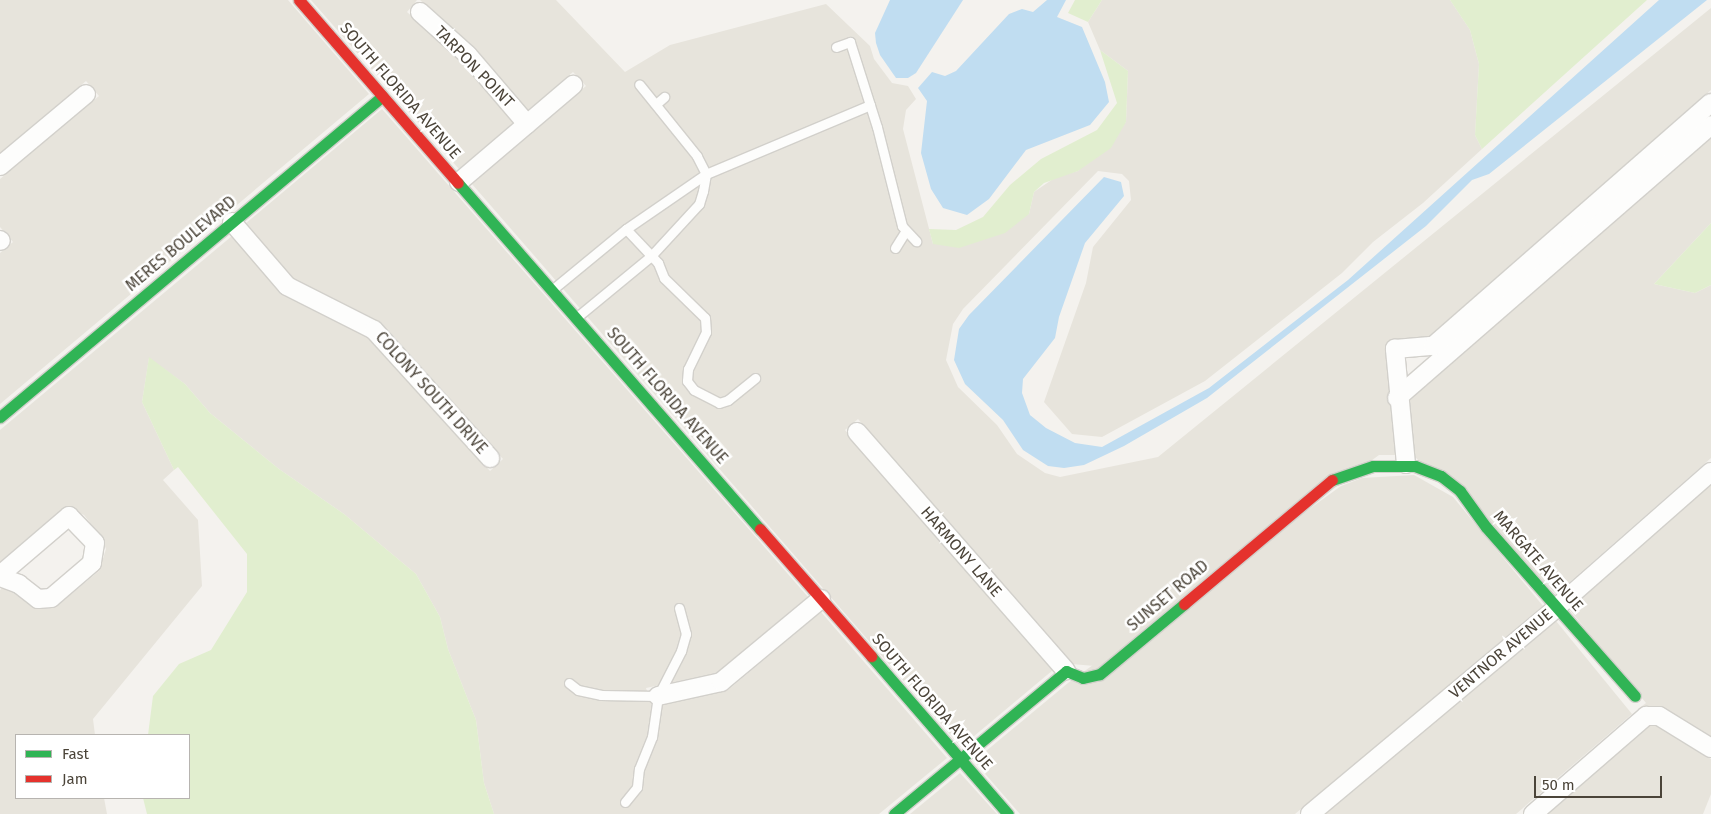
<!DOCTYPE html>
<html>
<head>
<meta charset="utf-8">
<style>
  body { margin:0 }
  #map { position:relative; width:1711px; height:814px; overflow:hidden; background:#f4f2ee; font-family:"Fira Sans",sans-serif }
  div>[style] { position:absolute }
  .residential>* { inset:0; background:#e7e4dc }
  .green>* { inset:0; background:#e1eecf }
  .water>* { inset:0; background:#c0ddf1 }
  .roads { filter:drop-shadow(1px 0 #d2d0cb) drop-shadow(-1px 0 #d2d0cb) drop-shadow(0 1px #d2d0cb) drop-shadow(0 -1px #d2d0cb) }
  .lane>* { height:9px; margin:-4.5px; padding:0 4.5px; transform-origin:4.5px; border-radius:4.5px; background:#fdfdfc }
  .street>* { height:18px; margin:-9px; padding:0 9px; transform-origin:9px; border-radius:9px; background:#fdfdfc }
  .fast>* { height:11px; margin:-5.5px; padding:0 5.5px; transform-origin:5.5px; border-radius:5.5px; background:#30b455 }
  .jam>* { height:11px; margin:-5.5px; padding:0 5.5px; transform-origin:5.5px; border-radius:5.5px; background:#e5322d }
  span { translate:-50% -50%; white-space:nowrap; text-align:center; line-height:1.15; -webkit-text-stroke:5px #fff; paint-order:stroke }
  .street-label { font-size:16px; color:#4b4439 }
  .legend { position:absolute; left:15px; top:734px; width:175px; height:65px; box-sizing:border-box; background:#fff; border:1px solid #b7b4b0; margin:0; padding:6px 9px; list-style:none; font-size:15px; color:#4b4439 }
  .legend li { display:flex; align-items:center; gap:10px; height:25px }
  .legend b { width:25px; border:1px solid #b7b4b0 }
  .scale { position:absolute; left:1534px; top:776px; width:128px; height:22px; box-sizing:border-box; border:2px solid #4b4439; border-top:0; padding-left:6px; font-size:15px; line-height:18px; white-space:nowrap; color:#4b4439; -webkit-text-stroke:4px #fff; paint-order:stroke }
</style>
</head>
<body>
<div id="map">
  <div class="residential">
    <i style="clip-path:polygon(0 0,288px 0,369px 94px,0 404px,0 253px,13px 242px,0 227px,0 179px,99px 96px,86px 81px,0 153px)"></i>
    <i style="clip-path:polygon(311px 0,417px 0,407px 12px,461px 61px,514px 122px,459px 169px)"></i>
    <i style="clip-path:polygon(420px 0,556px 0,625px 72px,670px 45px,826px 4px,870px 46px,874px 59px,892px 83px,908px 86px,916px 99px,906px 110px,903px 129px,933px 244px,1029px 214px,1034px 192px,1056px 177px,1078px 171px,1126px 122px,1128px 71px,1100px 50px,1088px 22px,1102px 0,1450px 0,1470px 30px,1479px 64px,1475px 135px,1482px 149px,1423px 203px,1373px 242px,1342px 273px,1205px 381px,1102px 437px,1072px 434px,1044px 402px,1086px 283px,1093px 247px,1131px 200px,1129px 181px,1122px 174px,1098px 171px,963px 309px,953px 324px,946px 360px,958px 387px,997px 425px,1017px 454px,1045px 473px,1060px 477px,1158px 457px,1711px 8px,1711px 90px,1429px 337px,1393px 340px,1386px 349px,1396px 455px,1379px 455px,1095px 666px,1071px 664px,858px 419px,845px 430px,1053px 670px,961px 747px,472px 184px,586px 86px,573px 72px,527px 111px,474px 49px)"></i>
    <i style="clip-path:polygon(382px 109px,808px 597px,717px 673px,646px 688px,652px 707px,728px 690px,821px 612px,947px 758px,879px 814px,494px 814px,484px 783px,476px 720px,448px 649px,440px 617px,416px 574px,344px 514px,279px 469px,210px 413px,185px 384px,149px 358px,142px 402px,174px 470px,163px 480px,198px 520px,202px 586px,93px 719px,95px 735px,16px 735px,16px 798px,104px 798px,107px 814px,0 814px,0 590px,3px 587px,15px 592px,35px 608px,47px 609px,57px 606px,99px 571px,106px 549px,102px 538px,84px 515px,65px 507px,0 562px,0 430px,232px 236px,283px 294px,369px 337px,490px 471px,503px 459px,381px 324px,293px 280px,245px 224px)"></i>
    <i style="clip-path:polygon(1711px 138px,1711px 223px,1654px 284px,1695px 293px,1711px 285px,1711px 458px,1556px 594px,1414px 456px,1407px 402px)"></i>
    <i style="clip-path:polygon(1414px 475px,1453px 497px,1543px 606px,1295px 814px,1020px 814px,974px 761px,1068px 683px,1341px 486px,1362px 478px)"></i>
    <i style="clip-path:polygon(1711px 485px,1711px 737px,1663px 709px,1650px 706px,1638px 709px,1646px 703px,1569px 609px)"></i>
    <i style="clip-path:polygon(1556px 621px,1632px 714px,1516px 814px,1326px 814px)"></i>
    <i style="clip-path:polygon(1650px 725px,1657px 725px,1711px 759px,1711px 794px,1703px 814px,1547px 814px)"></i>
    <i style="clip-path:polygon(960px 773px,997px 814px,910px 814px)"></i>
  </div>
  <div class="green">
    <i style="clip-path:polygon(1075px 0,1102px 0,1088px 22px,1068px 13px)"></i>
    <i style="clip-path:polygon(1450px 0,1647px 0,1482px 149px,1475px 135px,1479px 64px,1470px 30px)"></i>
    <i style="clip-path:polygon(1100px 50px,1128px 71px,1126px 122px,1111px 148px,1078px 171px,1044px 183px,1034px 192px,1029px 214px,1005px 233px,959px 248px,933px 244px,929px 229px,956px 230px,983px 217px,1010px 185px,1041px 159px,1097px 130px,1117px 103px)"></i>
    <i style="clip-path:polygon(1711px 223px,1711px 285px,1695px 293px,1654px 284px)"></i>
    <i style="clip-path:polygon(149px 357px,185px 384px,210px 413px,279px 469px,344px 514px,416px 574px,440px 617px,448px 649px,476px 720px,484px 783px,494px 814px,147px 814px,143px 798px,189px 798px,189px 735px,148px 735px,153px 696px,179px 664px,211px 650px,247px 592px,247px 554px,178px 467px,174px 470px,142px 402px)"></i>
  </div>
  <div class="water">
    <i style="clip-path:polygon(890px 0,963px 0,916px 73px,908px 78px,896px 78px,880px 55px,876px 43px,875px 33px)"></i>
    <i style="clip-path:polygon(1047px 0,1066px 0,1057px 17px,1082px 27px,1105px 82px,1109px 102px,1090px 125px,1026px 150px,989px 199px,967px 215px,943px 208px,931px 189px,921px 153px,927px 101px,918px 88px,932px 72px,945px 76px,956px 71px,1009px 14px,1022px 9px,1033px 12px)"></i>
    <i style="clip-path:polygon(1659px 0,1707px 0,1489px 174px,1472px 180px,1426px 226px,1207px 398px,1124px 446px,1084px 465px,1064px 468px,1048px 466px,1023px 450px,1003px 420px,965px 384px,954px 360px,959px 329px,969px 315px,1104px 177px,1121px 182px,1124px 196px,1085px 243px,1059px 317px,1055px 338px,1023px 379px,1022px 393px,1030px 415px,1046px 428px,1075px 443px,1102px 447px,1209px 388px,1348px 280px)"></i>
  </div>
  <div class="roads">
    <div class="lane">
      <i style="left:836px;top:47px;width:15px;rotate:-20deg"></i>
      <i style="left:850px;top:42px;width:89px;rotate:72.4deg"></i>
      <i style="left:877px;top:127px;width:102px;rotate:75.8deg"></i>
      <i style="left:902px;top:226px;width:21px;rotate:47deg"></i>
      <i style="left:656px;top:104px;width:11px;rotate:-41deg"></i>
      <i style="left:626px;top:229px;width:47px;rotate:46.7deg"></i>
      <i style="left:658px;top:263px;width:16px;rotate:68deg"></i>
      <i style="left:664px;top:278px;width:57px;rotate:44.3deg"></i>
      <i style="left:705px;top:318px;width:14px;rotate:86deg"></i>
      <i style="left:706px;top:332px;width:41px;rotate:115.9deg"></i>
      <i style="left:688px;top:369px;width:12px;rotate:95deg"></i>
      <i style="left:687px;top:381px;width:11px;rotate:52deg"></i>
      <i style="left:694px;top:390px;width:28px;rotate:27deg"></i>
      <i style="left:719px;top:403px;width:9px;rotate:-18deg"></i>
      <i style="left:728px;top:400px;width:35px;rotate:-39deg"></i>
      <i style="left:895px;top:248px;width:19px;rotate:-58deg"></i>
      <i style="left:553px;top:289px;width:94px;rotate:-39.4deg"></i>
      <i style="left:626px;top:229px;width:97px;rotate:-34.5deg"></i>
      <i style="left:706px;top:174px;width:178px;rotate:-22.8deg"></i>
      <i style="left:577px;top:317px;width:96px;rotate:-39.5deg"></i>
      <i style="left:651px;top:256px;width:71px;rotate:-47.3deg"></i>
      <i style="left:699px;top:204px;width:14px;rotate:-73deg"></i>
      <i style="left:703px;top:191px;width:17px;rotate:-80deg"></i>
      <i style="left:706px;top:174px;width:20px;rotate:-117deg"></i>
      <i style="left:697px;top:156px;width:92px;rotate:-128.9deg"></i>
      <i style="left:569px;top:683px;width:11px;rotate:38deg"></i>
      <i style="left:578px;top:690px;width:24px;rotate:12deg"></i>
      <i style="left:601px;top:695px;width:57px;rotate:1deg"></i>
      <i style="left:625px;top:802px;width:19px;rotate:-51deg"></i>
      <i style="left:637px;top:787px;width:18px;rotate:-84deg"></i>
      <i style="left:639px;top:769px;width:35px;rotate:-68deg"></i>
      <i style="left:652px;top:737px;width:41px;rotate:-81.7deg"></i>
      <i style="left:658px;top:696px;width:51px;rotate:-62.9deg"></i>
      <i style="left:681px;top:651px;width:18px;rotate:-74deg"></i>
      <i style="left:686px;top:634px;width:27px;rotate:-105deg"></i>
    </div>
    <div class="street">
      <i style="left:420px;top:12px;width:64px;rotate:41.9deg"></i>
      <i style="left:468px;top:55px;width:91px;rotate:49.5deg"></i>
      <i style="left:0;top:166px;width:112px;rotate:-39.9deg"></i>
      <i style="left:459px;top:182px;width:150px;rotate:-40.4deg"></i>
      <i style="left:232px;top:222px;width:84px;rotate:49.3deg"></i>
      <i style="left:287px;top:286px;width:97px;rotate:26.8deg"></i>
      <i style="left:374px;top:330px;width:173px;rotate:47.8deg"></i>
      <i style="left:0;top:240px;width:1px;rotate:45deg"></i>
      <i style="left:1397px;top:398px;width:416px;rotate:-41deg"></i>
      <i style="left:857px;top:432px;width:317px;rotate:48.8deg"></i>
      <i style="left:1406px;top:464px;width:116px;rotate:-95.5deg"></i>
      <i style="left:1395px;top:349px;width:38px;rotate:-5deg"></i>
      <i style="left:1433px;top:346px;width:369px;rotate:-41.2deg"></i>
      <i style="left:0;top:575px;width:91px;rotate:-40.5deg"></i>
      <i style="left:69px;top:516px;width:37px;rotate:46deg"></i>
      <i style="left:95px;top:543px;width:20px;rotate:99deg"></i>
      <i style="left:92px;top:563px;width:54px;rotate:139.5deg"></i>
      <i style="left:51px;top:598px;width:13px;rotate:176deg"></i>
      <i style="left:38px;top:599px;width:24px;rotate:-142deg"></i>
      <i style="left:19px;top:584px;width:20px;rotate:-160deg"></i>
      <i style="left:658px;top:696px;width:65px;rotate:-12.5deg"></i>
      <i style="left:721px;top:682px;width:130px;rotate:-39.7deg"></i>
      <i style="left:1310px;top:814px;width:321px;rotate:-39.9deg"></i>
      <i style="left:1556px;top:608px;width:206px;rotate:-41.3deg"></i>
      <i style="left:1533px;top:814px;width:150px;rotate:-40.9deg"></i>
      <i style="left:1646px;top:716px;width:13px"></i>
      <i style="left:1659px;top:716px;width:61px;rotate:31.6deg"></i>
    </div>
    <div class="fast">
      <i style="left:458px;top:183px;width:459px;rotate:48.9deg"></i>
      <i style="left:0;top:417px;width:499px;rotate:-40deg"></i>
      <i style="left:1332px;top:480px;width:43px;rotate:-18.9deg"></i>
      <i style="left:1373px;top:466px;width:42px"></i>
      <i style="left:1415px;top:466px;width:28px;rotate:21deg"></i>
      <i style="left:1441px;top:476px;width:24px;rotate:38deg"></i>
      <i style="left:1460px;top:491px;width:44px;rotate:54.2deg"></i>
      <i style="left:1486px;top:527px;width:225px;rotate:48.6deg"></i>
      <i style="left:871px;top:656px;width:209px;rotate:49.1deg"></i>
      <i style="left:894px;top:814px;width:224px;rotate:-39.7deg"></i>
      <i style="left:1066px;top:671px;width:18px;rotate:22deg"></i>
      <i style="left:1083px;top:678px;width:17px;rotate:-13deg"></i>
      <i style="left:1100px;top:674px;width:109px;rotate:-39.8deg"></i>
    </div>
    <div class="jam">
      <i style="left:299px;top:0;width:242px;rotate:49deg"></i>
      <i style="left:760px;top:529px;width:169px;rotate:48.8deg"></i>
      <i style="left:1184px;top:604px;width:193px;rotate:-40deg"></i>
    </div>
  </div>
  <div class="street-label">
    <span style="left:474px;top:67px;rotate:46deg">TARPON POINT</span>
    <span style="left:400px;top:91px;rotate:49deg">SOUTH FLORIDA AVENUE</span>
    <span style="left:181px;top:244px;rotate:-40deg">MERES BOULEVARD</span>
    <span style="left:431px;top:393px;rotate:48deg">COLONY SOUTH DRIVE</span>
    <span style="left:667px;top:396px;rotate:49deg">SOUTH FLORIDA AVENUE</span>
    <span style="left:961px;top:552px;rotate:49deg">HARMONY LANE</span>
    <span style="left:1538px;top:561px;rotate:49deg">MARGATE AVENUE</span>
    <span style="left:1168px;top:596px;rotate:-40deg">SUNSET ROAD</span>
    <span style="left:1501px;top:654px;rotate:-40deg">VENTNOR AVENUE</span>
    <span style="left:932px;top:702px;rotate:49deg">SOUTH FLORIDA AVENUE</span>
  </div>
  <ul class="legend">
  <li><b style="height:6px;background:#30b455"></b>Fast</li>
  <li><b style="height:6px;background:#e5322d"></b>Jam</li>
  </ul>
  <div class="scale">50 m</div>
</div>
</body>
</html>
